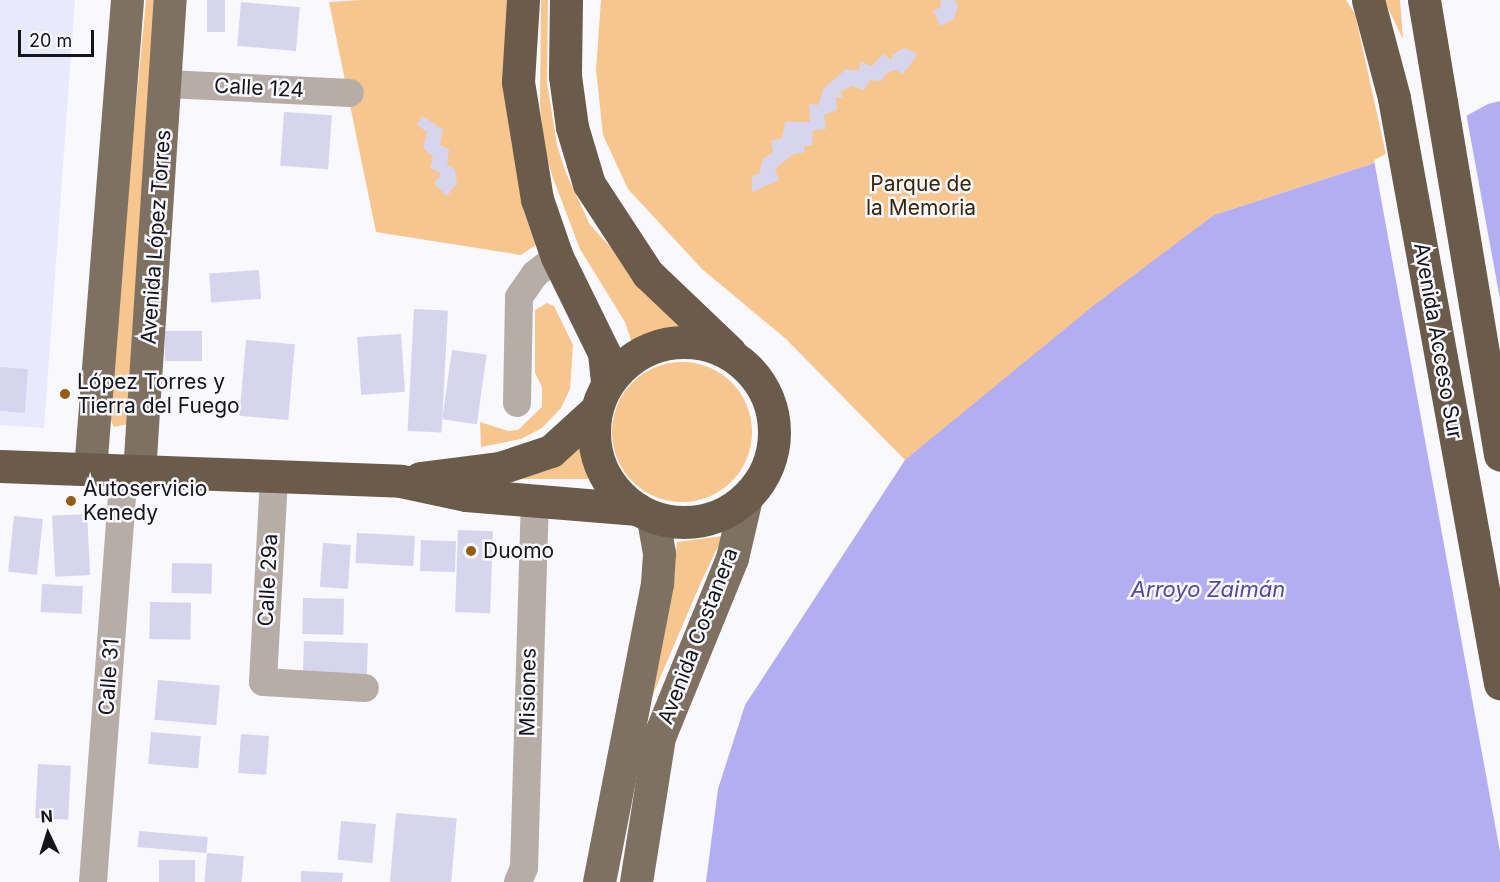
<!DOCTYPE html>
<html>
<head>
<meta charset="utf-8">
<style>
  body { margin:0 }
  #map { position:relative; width:1500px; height:882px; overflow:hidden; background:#f8f8fd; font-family:Inter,sans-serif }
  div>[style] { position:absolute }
  .built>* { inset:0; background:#e9e9fc }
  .green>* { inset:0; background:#f7c58e }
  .round { border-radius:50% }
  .water>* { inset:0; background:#b3aef2 }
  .pier>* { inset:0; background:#f8f8fd }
  .building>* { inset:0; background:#d6d5ed; transform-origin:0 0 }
  .minor>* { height:28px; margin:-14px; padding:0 14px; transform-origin:14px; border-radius:14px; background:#b6aea6 }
  .major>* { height:33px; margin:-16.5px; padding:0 16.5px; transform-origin:16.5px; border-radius:16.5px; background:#7e7162 }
  .highway>* { height:33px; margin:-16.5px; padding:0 16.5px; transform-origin:16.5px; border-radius:16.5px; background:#6a5b4a }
  .highway>.ring { margin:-16.5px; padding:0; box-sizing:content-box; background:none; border:33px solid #6a5b4a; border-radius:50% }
  .dots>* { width:16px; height:16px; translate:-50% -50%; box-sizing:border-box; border:3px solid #f8f8fd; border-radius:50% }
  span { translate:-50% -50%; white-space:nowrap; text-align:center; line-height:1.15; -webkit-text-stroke:5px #f8f8fd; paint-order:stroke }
  .street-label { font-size:21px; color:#15141c }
  .park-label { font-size:21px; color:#39250a }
  .poi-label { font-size:21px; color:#15141c }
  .left { translate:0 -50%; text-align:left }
  .water-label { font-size:22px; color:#554999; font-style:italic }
  .north { position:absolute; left:18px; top:804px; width:60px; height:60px; -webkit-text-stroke:4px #f8f8fd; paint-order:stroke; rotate:356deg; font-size:16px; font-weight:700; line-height:24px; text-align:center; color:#15141c }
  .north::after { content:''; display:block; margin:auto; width:21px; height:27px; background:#15141c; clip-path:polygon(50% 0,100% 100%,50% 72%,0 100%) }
  .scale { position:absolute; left:18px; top:30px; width:76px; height:27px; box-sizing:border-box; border:3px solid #15141c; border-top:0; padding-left:8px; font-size:18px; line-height:21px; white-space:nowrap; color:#15141c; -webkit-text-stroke:4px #f8f8fd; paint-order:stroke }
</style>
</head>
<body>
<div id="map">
  <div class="built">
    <i style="clip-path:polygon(0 0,75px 0,44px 428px,0 425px)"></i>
  </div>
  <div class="green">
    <i style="clip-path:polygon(146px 0,158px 0,133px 423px,114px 427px,107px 412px)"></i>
    <i style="clip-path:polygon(361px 0,515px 0,539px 243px,521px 255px,376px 232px,329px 2px)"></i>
    <i style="clip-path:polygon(541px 0,548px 0,547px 83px,557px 145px,566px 173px,590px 225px,683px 325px,640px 348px,633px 346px,625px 322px,580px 249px,553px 178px,544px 148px,540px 103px)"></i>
    <i style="clip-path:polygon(601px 0,1346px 0,1355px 14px,1387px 159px,1214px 215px,905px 460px,786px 339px,702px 269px,628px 189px,603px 135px,596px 70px)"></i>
    <i style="clip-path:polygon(1384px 0,1400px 0,1403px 39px)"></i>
    <i style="clip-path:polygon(547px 303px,554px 306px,573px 345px,570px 389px,561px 408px,542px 428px,521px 439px,481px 447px,480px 422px,508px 431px,518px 430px,542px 407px,542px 387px,535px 373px,535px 310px)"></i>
    <i class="round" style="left:612px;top:362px;width:140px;height:140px"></i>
    <i style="clip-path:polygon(579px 444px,593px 479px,512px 479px)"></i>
    <i style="clip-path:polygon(723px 536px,701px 582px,642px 720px,674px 579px,677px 542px)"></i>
  </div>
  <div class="water">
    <i style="clip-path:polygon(1500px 101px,1500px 882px,706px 882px,718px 789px,745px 705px,905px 460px,1093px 306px,1214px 215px,1387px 159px,1488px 104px)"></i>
  </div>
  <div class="pier">
    <i style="clip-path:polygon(1466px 113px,1500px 299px,1500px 852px,1374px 160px)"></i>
  </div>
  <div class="building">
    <i style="left:207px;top:0;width:18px;height:32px"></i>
    <i style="clip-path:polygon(941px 0,954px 0,958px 5px,954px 19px,940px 26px,933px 10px,940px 8px)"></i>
    <i style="left:241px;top:2px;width:59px;height:44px;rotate:5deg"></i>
    <i style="clip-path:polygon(904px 48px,918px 54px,903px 74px,896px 70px,886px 73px,882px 81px,870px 80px,864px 90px,852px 86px,840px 92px,843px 98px,836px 97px,837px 110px,824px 115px,826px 129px,813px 130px,812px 145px,804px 146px,805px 152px,792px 155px,775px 169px,779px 180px,752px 192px,752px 176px,759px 174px,763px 159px,773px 152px,771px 141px,782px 138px,785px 122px,810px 122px,809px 104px,818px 105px,824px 88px,846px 69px,859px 71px,860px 62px,872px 66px,883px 54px,892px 60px,892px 55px)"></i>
    <i style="left:284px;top:112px;width:48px;height:54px;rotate:4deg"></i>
    <i style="clip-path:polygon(422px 116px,443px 129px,440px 145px,449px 149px,447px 165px,455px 169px,457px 183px,447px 196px,434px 184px,441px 174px,430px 168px,433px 157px,423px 148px,427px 132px,417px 125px)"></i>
    <i style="left:259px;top:270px;width:29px;height:50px;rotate:86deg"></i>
    <i style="left:414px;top:309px;width:34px;height:122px;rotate:3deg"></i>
    <i style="left:165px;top:331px;width:37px;height:30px"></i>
    <i style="left:401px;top:334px;width:58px;height:44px;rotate:86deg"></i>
    <i style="left:246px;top:340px;width:49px;height:76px;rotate:5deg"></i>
    <i style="left:452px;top:350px;width:35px;height:70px;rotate:8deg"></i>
    <i style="left:0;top:367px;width:28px;height:44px;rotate:4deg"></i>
    <i style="left:87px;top:514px;width:61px;height:35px;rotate:87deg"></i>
    <i style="left:14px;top:516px;width:29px;height:56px;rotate:6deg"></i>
    <i style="left:458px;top:530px;width:35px;height:82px;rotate:2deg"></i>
    <i style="left:357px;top:533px;width:58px;height:30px;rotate:3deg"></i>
    <i style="left:421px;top:540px;width:35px;height:31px;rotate:2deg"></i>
    <i style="left:323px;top:543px;width:28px;height:44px;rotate:4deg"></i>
    <i style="left:172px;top:563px;width:40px;height:30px;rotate:1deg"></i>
    <i style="left:42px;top:584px;width:41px;height:28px;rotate:3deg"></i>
    <i style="left:303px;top:598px;width:41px;height:36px;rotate:1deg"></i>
    <i style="left:150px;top:602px;width:41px;height:37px;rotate:1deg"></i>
    <i style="left:304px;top:641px;width:64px;height:31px;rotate:2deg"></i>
    <i style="left:158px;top:680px;width:62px;height:40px;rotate:5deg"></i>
    <i style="left:151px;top:732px;width:50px;height:32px;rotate:5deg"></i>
    <i style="left:241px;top:734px;width:28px;height:39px;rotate:4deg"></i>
    <i style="left:38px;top:764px;width:33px;height:54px;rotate:3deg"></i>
    <i style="left:396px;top:813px;width:61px;height:69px;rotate:5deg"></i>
    <i style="left:341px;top:821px;width:35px;height:39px;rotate:5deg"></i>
    <i style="left:139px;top:831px;width:69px;height:16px;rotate:5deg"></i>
    <i style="left:207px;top:853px;width:37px;height:29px;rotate:5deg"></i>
    <i style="left:159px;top:860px;width:36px;height:22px"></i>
    <i style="clip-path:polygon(301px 871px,343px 873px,342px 882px,301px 882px)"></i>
  </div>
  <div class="minor">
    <i style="left:167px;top:84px;width:183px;rotate:2.8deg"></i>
    <i style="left:517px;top:403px;width:106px;rotate:-88.9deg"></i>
    <i style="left:519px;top:297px;width:28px;rotate:-55deg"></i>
    <i style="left:535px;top:274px;width:28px;rotate:-38deg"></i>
    <i style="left:274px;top:478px;width:204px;rotate:93.1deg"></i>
    <i style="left:263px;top:682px;width:102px;rotate:3.4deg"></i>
    <i style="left:93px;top:882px;width:411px;rotate:-85.7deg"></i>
    <i style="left:518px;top:882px;width:15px;rotate:-67deg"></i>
    <i style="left:524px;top:868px;width:367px;rotate:-88.3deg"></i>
  </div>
  <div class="major">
    <i style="left:90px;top:470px;width:471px;rotate:-85.5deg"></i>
    <i style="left:139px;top:473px;width:474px;rotate:-86.3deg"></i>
    <i style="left:599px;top:882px;width:305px;rotate:-79deg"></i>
    <i style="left:657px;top:583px;width:30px;rotate:-86deg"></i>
    <i style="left:659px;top:553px;width:36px;rotate:-100deg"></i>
    <i style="left:636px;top:882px;width:147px;rotate:-81deg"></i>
    <i style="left:659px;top:737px;width:193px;rotate:-67.8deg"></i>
    <i style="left:732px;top:558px;width:62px;rotate:-76.9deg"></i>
  </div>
  <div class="highway">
    <i style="left:523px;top:0;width:82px;rotate:93.5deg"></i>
    <i style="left:518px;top:82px;width:119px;rotate:80.8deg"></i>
    <i style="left:537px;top:199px;width:61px;rotate:71deg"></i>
    <i style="left:557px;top:257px;width:107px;rotate:63.9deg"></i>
    <i style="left:604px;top:353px;width:31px;rotate:84deg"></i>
    <i style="left:566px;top:0;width:76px;rotate:90.8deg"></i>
    <i style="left:565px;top:76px;width:51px;rotate:82.2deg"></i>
    <i style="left:572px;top:127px;width:59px;rotate:73.4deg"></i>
    <i style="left:589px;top:184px;width:108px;rotate:56.8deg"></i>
    <i style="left:648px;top:274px;width:113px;rotate:43.6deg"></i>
    <i style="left:1368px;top:0;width:101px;rotate:75.1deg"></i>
    <i style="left:1394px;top:98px;width:595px;rotate:79.73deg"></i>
    <i style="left:1424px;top:0;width:461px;rotate:80.5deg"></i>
    <i class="ring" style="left:594px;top:342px;width:147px;height:147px"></i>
    <i style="left:0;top:466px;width:401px;rotate:2.1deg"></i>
    <i style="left:401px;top:481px;width:66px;rotate:12.2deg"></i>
    <i style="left:466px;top:495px;width:172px;rotate:4.7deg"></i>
    <i style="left:420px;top:478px;width:81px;rotate:-7.1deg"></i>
    <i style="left:500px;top:468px;width:54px;rotate:-18.4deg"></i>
    <i style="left:551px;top:451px;width:61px;rotate:-42.3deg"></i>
  </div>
  <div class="dots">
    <i style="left:65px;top:394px;background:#925e12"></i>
    <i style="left:71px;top:501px;background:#925e12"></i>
    <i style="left:471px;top:551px;background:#925e12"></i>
  </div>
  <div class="street-label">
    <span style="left:259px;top:88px;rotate:3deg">Calle 124</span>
    <span style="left:156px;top:237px;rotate:-86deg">Avenida López Torres</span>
    <span style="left:1438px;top:341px;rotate:80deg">Avenida Acceso Sur</span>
    <span style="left:268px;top:580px;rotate:-87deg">Calle 29a</span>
    <span style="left:698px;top:636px;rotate:-69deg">Avenida Costanera</span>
    <span style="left:109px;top:677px;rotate:-86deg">Calle 31</span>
    <span style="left:528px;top:692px;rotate:-89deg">Misiones</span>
  </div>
  <div class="park-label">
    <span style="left:921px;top:196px">Parque de<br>la Memoria</span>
  </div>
  <div class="poi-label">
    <span class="left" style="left:77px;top:394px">López Torres y<br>Tierra del Fuego</span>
    <span class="left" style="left:83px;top:501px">Autoservicio<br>Kenedy</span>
    <span class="left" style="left:483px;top:551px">Duomo</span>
  </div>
  <div class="water-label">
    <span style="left:1208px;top:590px">Arroyo Zaimán</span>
  </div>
  <div class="north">N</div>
  <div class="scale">20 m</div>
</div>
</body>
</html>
